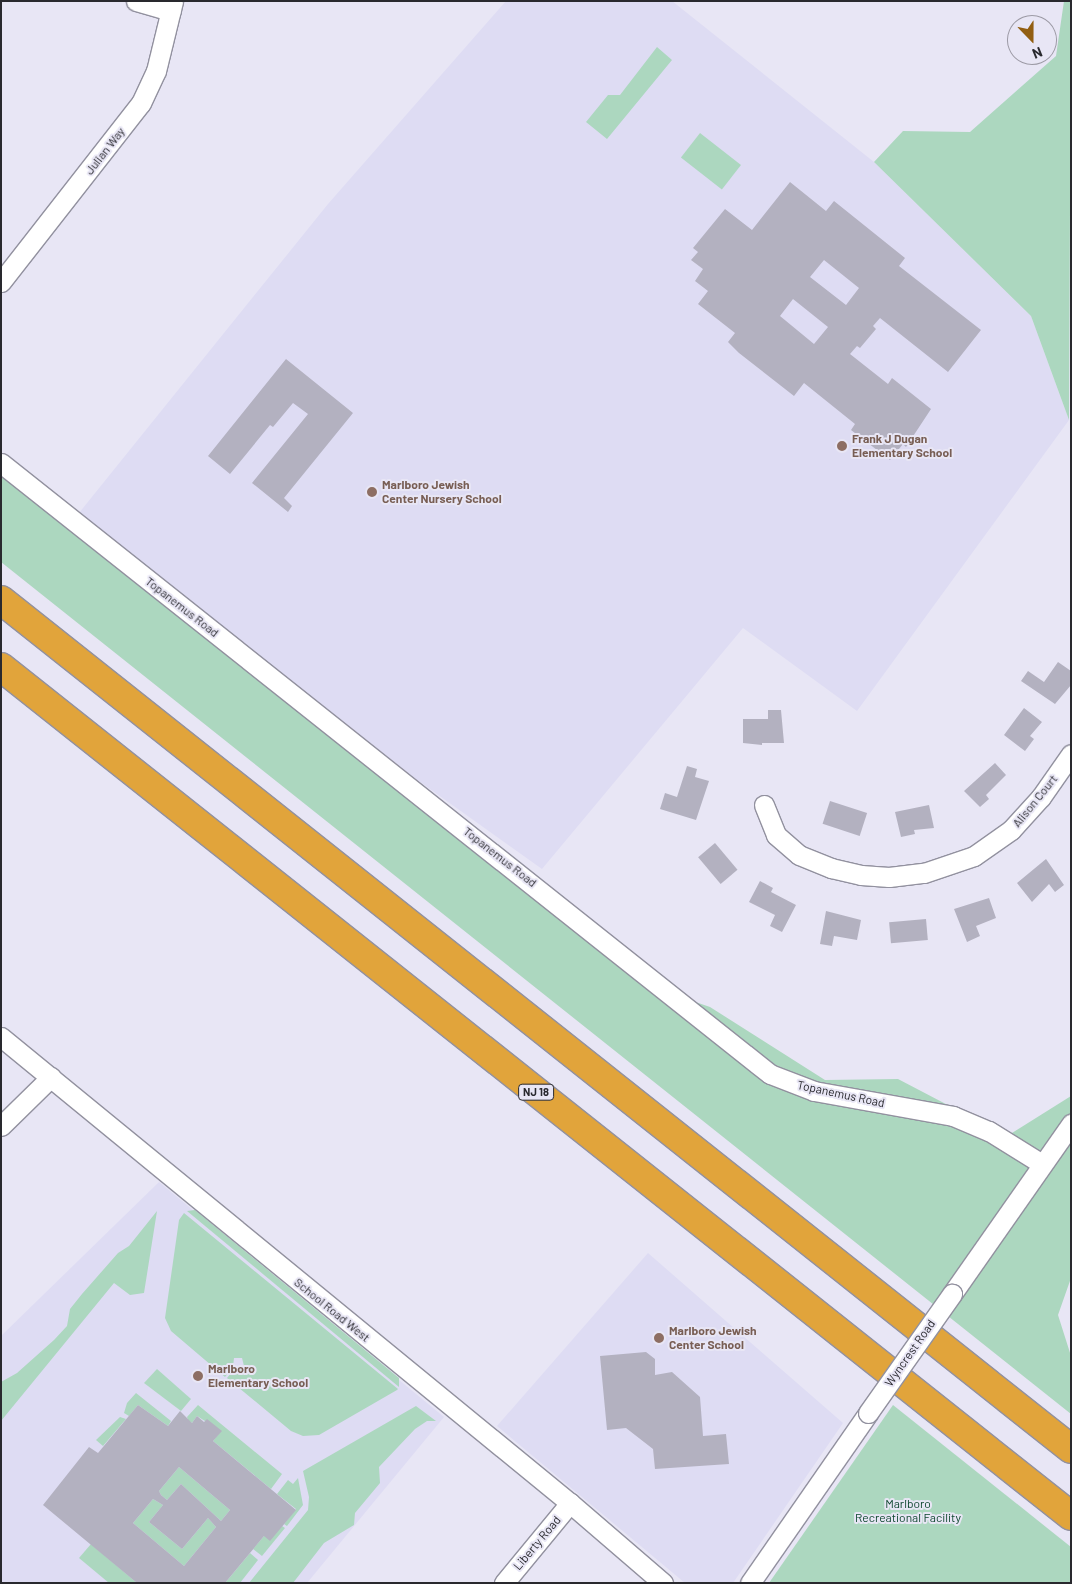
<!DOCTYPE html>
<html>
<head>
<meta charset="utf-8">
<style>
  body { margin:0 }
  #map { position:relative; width:1072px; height:1584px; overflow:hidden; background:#e8e6f5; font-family:Barlow,sans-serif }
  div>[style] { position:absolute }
  .built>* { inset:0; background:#dedcf3 }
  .green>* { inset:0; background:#acd7bf; transform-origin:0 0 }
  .building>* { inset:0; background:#b3b1c0; transform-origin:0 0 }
  .roads { filter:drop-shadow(1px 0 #92919f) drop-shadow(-1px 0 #92919f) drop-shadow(0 1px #92919f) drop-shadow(0 -1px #92919f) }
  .minor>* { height:19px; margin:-9.5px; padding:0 9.5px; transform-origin:9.5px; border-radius:9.5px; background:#fff }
  .highway>* { height:28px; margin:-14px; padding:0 14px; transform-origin:14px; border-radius:14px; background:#e1a43b }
  .bridges { filter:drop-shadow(1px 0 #92919f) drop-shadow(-1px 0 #92919f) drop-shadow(0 1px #92919f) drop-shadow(0 -1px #92919f) }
  .minor-bridge>* { height:19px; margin:-9.5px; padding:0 9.5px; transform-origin:9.5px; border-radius:9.5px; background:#fff }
  .dots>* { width:14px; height:14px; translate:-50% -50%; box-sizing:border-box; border:2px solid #e8e6f5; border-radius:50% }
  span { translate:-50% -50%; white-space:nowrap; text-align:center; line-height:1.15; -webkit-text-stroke:4px #e8e6f5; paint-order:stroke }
  .shield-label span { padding:1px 4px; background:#e8e6f5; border:1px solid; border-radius:4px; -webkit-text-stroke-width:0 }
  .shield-label { font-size:11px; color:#29292e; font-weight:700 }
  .street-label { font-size:12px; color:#29292e }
  .education-label { font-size:12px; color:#785e54; font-weight:700 }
  .left { translate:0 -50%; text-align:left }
  .park-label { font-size:12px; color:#0d462e }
  .frame { position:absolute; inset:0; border:2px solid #29292e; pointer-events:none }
  .north { position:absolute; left:1007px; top:15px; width:50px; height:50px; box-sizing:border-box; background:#e8e6f5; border:1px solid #9c9aa5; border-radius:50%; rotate:158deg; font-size:14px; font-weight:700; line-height:20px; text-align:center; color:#29292e }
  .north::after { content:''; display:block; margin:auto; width:18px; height:22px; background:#925e11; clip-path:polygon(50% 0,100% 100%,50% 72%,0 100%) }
</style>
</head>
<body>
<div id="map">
  <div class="built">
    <i style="clip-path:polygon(506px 1px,672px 1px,874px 162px,1031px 316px,1069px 420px,857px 711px,743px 628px,542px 869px,416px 779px,79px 513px,328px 204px)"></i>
    <i style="clip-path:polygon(159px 1182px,444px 1417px,307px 1583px,1px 1583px,1px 1336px)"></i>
    <i style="clip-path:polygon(648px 1253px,843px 1423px,733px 1583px,685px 1583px,497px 1426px)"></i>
  </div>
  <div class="green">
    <i style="clip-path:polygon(1064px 1px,1071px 1px,1069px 420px,1031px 316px,874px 162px,903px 131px,970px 132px,1056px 56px)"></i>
    <i style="clip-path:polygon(657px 47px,672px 60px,607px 139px,586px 122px,608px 95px,620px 95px)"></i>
    <i style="left:700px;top:133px;width:52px;height:31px;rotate:38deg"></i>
    <i style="clip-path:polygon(1px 472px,646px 985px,710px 1007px,825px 1080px,898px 1079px,1007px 1136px,1071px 1096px,1071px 1278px,1058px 1315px,1071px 1356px,1071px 1414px,1px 562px)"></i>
    <i style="clip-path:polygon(195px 1210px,399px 1378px,399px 1387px,187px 1211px)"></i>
    <i style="clip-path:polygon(157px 1211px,144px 1293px,130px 1295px,114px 1283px,1px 1421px,1px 1382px,17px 1373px,54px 1340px,67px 1326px,70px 1309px,82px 1294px,118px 1253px,129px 1246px)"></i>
    <i style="clip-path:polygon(184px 1213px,398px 1389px,397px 1390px,319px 1435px,303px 1436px,291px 1431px,227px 1378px,235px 1368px,244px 1366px,242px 1358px,234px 1358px,233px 1367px,225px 1377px,171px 1331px,165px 1318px,179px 1220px)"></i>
    <i style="clip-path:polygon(157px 1369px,191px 1399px,181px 1411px,144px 1383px)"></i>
    <i style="clip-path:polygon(136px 1393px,171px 1421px,168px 1426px,138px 1405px,129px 1416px,124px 1413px,127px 1403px)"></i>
    <i style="clip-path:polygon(198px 1405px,282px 1474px,271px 1489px,213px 1441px,221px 1431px,197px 1416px,192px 1423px,188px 1420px,187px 1417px)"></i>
    <i style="clip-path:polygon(893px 1405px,1071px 1547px,1071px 1583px,769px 1583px)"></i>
    <i style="clip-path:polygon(416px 1406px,436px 1421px,427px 1421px,415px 1429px,379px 1467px,380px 1483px,355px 1513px,354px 1525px,324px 1543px,293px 1583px,249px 1583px,308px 1510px,309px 1497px,303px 1471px)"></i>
    <i style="clip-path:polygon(120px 1417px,126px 1419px,103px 1446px,96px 1440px)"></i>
    <i style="clip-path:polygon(179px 1467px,230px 1510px,221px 1521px,181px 1484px,167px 1500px,161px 1495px,159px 1491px)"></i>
    <i style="clip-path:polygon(298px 1478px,303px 1505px,287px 1526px,284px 1524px,296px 1509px,277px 1494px,288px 1480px,293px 1484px)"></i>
    <i style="clip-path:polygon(153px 1499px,163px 1505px,149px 1522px,182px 1549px,208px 1518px,216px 1527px,184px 1566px,133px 1523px)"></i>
    <i style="clip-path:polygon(282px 1526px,285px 1528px,262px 1556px,253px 1549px,264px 1536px)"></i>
    <i style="clip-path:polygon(91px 1544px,137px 1583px,109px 1583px,79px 1558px)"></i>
    <i style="clip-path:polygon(250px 1553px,258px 1560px,240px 1583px,225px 1583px)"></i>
  </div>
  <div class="building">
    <i style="clip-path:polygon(evenodd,790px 182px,826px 211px,834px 201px,905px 258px,899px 266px,981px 330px,948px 372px,880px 318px,873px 326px,876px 329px,860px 348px,857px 346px,850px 354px,888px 384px,892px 378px,931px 409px,906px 447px,903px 444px,890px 460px,851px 430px,855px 424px,804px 383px,794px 396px,739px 353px,728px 342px,735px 333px,698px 304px,708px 291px,695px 281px,703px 269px,691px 260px,698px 252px,693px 248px,725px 209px,752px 230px,790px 182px,824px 260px,859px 288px,846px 305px,810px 277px,824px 260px,790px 182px,793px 299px,828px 327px,814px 344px,780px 316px,793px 299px)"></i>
    <i style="clip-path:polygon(286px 359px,353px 413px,284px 498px,292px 506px,288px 512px,252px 483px,308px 414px,293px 403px,273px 427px,270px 425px,230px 474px,208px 456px)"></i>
    <i style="clip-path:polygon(1058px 662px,1071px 671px,1071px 685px,1055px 704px,1021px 681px,1028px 671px,1044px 682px)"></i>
    <i style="clip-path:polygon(1024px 708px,1042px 722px,1030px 736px,1034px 739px,1025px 751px,1004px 735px)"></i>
    <i style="clip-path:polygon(768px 710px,781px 710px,784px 743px,762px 743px,762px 745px,743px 743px,743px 719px,768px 719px)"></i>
    <i style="clip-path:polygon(995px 763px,1006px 775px,986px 795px,989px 799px,980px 807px,964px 791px)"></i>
    <i style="clip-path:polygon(687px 766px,697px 769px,695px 777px,709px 781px,696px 820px,660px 809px,665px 793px,677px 797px)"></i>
    <i style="left:830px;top:801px;width:39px;height:24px;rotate:18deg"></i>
    <i style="clip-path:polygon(929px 805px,934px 828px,914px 830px,915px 834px,901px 837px,895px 812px)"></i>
    <i style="left:715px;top:843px;width:35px;height:22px;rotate:50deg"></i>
    <i style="clip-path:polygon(1046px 859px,1064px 885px,1055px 892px,1049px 884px,1032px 902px,1017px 883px)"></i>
    <i style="clip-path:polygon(760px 881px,773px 888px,771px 892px,796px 905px,782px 932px,770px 926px,775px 915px,749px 902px)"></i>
    <i style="clip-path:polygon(989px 898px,996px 918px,976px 926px,980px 936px,967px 942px,954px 909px)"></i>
    <i style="clip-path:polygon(826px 911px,861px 920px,857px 940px,834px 936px,832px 946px,820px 944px)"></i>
    <i style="left:926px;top:919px;width:21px;height:37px;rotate:85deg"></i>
    <i style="clip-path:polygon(646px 1352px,655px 1359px,655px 1375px,672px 1372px,700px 1397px,703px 1436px,726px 1434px,729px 1464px,655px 1469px,653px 1449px,626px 1428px,607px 1430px,600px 1356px)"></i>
    <i style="clip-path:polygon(evenodd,138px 1405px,168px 1426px,180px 1411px,192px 1423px,197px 1416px,204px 1422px,207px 1419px,222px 1431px,213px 1441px,296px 1510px,270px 1541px,264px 1536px,225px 1583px,137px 1583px,43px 1505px,89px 1447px,98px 1453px,138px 1405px,179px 1467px,230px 1510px,221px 1521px,181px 1484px,167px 1500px,161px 1495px,159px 1491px,179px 1467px,138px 1405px,153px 1499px,163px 1505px,149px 1522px,182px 1549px,208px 1518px,216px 1527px,184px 1566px,133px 1523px,153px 1499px)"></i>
  </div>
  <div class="roads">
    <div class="minor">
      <i style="left:136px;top:1px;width:36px;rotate:16deg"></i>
      <i style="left:1px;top:282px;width:227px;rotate:-52deg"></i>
      <i style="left:141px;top:103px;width:35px;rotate:-65deg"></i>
      <i style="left:156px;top:71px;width:72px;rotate:-76.3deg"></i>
      <i style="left:1px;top:463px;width:982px;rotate:38.47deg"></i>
      <i style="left:770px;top:1074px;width:47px;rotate:21.1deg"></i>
      <i style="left:814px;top:1091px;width:141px;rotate:10.2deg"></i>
      <i style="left:953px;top:1116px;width:39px;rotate:23deg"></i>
      <i style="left:989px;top:1131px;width:62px;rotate:31.9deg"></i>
      <i style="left:764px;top:805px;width:32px;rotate:68deg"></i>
      <i style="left:776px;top:835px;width:30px;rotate:41deg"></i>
      <i style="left:799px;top:855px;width:35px;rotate:22deg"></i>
      <i style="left:831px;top:868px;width:31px;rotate:13deg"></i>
      <i style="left:861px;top:875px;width:28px;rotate:4deg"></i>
      <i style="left:889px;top:877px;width:35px;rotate:-7deg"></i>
      <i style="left:924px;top:873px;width:53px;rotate:-18.8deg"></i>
      <i style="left:974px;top:856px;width:45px;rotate:-35.1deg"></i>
      <i style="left:1011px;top:830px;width:45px;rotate:-47.7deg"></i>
      <i style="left:1041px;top:797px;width:52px;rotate:-55.1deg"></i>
      <i style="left:1px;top:1037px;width:735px;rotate:39.32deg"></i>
      <i style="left:570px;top:1503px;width:123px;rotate:40.7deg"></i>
      <i style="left:1px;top:1126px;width:70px;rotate:-44.4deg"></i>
      <i style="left:952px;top:1294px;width:208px;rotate:-55deg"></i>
      <i style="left:504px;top:1583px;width:104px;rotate:-50.5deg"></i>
      <i style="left:750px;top:1583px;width:207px;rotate:-55.2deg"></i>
    </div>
    <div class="highway">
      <i style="left:1px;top:600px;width:1366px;rotate:38.43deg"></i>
      <i style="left:1px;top:667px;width:1366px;rotate:38.43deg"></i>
    </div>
  </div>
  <div class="bridges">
    <div class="minor-bridge">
      <i style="left:868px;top:1413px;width:146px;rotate:-54.8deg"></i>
    </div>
  </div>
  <div class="dots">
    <i style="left:842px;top:446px;background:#8d6e63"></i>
    <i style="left:372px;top:492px;background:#8d6e63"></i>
    <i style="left:659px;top:1338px;background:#8d6e63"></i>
    <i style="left:198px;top:1376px;background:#8d6e63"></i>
  </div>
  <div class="shield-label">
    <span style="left:536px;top:1092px">NJ 18</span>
  </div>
  <div class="street-label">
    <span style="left:105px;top:151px;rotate:-52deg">Julian Way</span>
    <span style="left:182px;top:607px;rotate:38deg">Topanemus Road</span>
    <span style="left:1035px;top:801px;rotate:-51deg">Alison Court</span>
    <span style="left:500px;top:857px;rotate:38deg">Topanemus Road</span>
    <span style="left:841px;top:1094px;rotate:12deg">Topanemus Road</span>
    <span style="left:332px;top:1310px;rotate:39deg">School Road West</span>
    <span style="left:910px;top:1353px;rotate:-55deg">Wyncrest Road</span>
    <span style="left:537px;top:1543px;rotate:-50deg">Liberty Road</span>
  </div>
  <div class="education-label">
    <span class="left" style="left:852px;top:446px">Frank J Dugan<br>Elementary School</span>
    <span class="left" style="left:382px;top:492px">Marlboro Jewish<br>Center Nursery School</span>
    <span class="left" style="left:669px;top:1338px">Marlboro Jewish<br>Center School</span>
    <span class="left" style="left:208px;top:1376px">Marlboro<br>Elementary School</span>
  </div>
  <div class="park-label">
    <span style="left:908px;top:1511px">Marlboro<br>Recreational Facility</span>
  </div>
  <div class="frame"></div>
  <div class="north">N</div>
</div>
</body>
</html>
